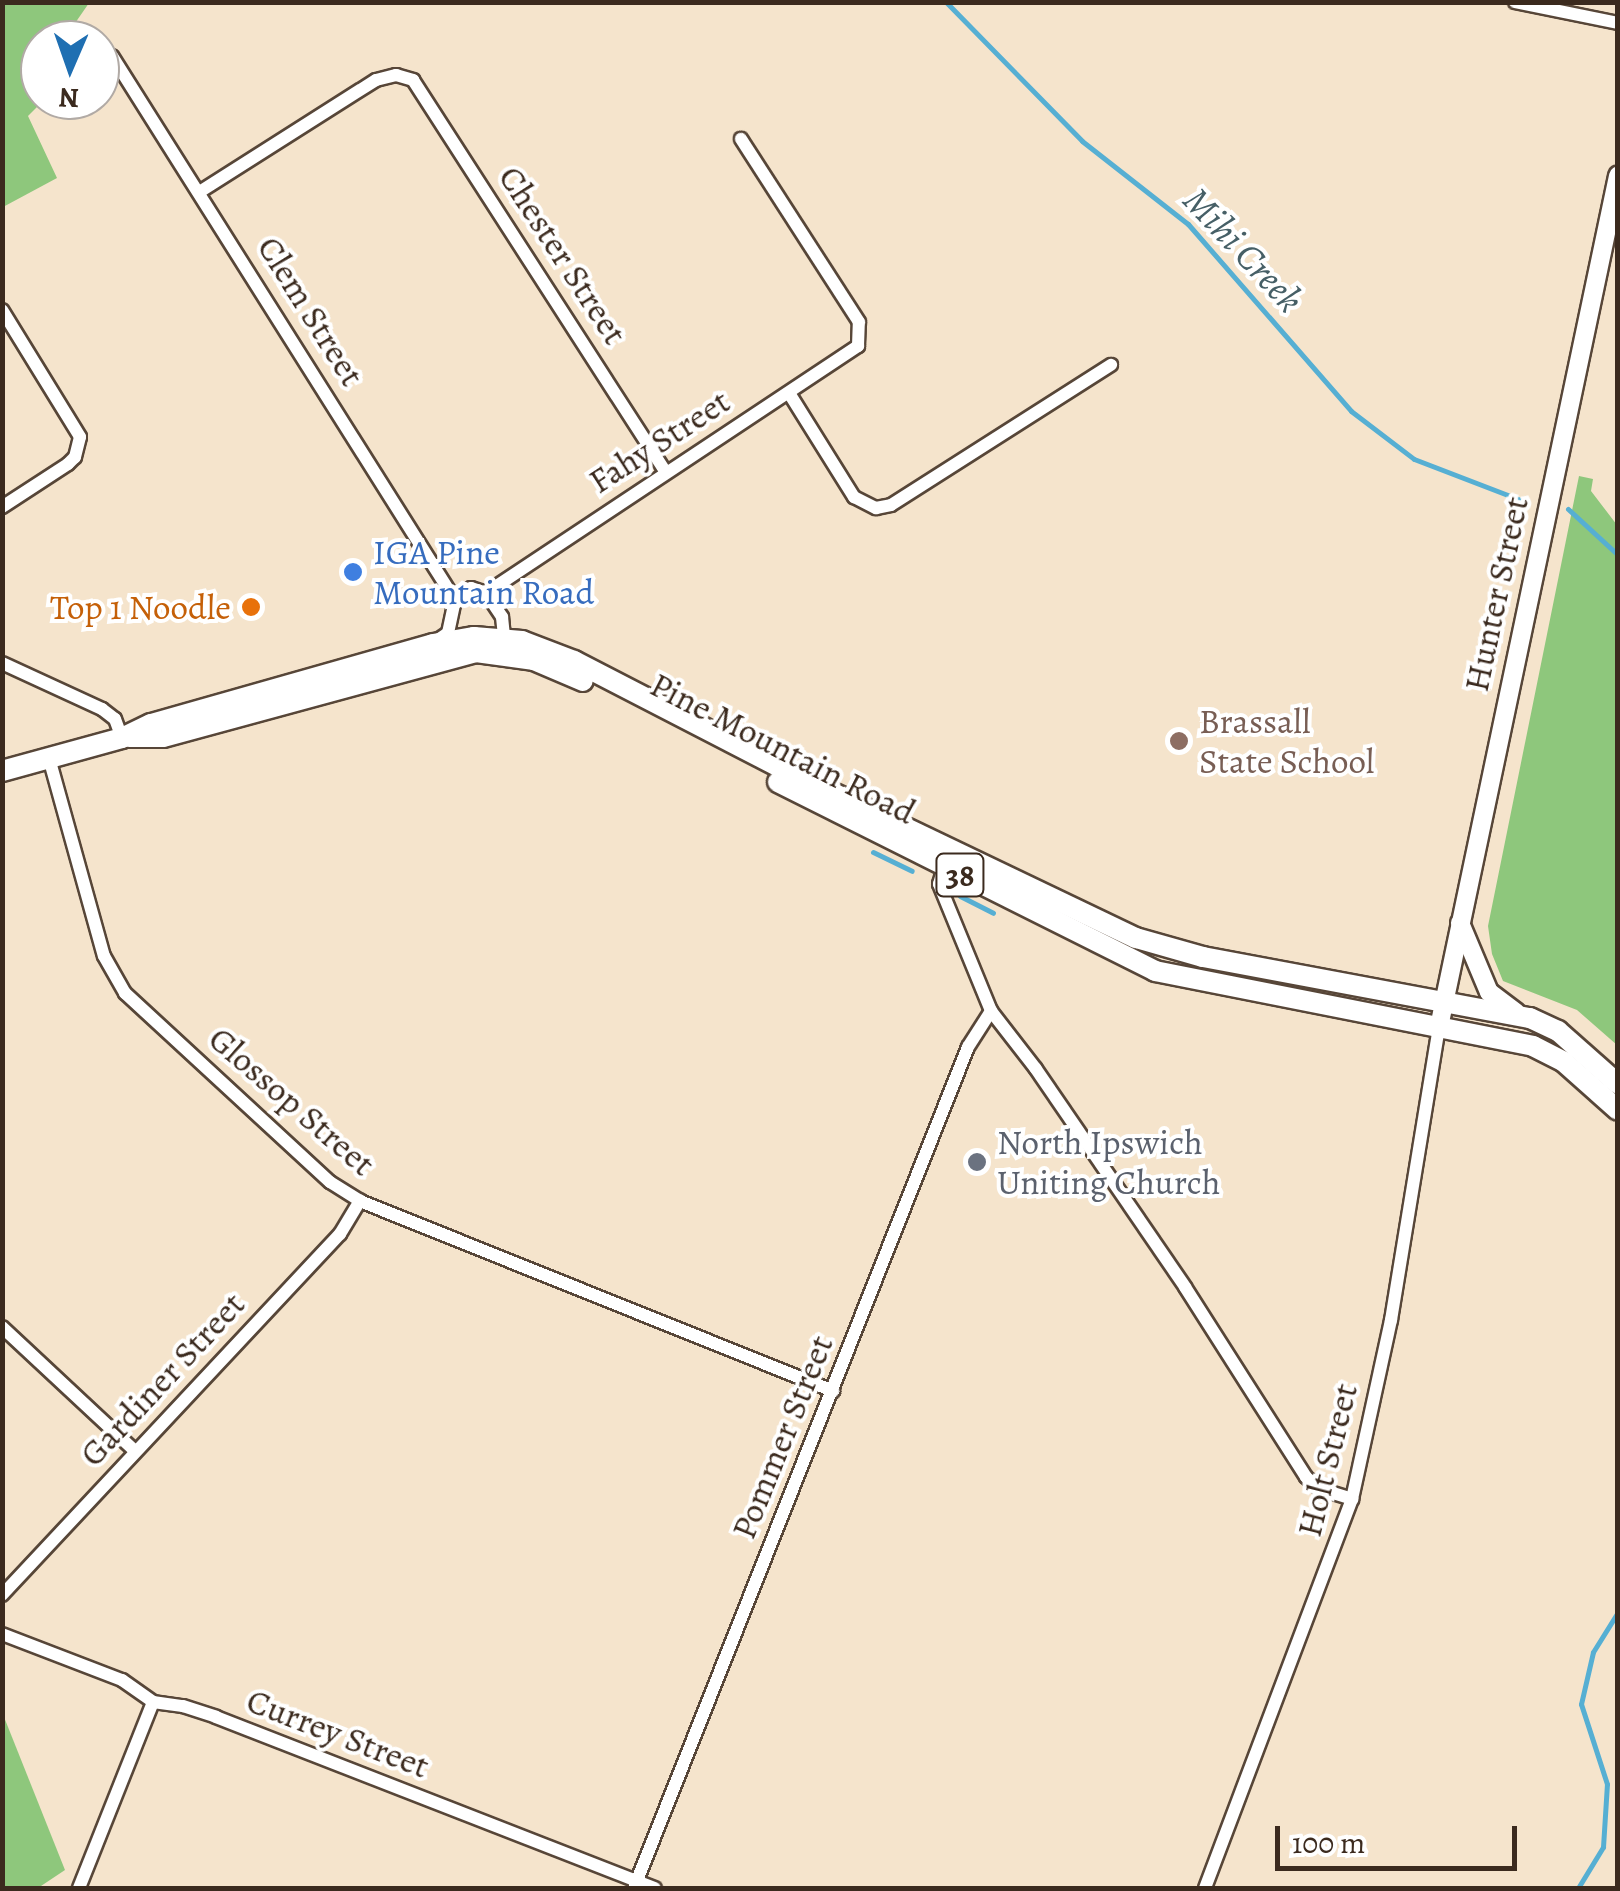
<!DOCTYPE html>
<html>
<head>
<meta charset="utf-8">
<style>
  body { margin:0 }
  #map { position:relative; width:1620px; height:1891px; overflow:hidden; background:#f5e4cc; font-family:Alegreya,serif }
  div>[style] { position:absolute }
  .green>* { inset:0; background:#8ec77c }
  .stream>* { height:5px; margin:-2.5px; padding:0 2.5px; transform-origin:2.5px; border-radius:2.5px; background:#56afd3 }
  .roads { filter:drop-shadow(2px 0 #574638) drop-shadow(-2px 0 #574638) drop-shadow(0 2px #574638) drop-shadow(0 -2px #574638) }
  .minor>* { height:12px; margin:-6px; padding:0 6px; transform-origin:6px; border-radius:6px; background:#fff }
  .secondary>* { height:18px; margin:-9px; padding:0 9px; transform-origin:9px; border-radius:9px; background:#fff }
  .primary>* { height:20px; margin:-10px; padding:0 10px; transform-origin:10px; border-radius:10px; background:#fff }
  .dots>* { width:28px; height:28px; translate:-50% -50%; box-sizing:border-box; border:5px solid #fff; border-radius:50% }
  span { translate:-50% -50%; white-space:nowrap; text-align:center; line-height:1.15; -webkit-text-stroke:8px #fff; paint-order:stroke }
  .shield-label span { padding:2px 8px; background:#fff; border:2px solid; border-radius:8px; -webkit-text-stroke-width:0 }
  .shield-label { font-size:32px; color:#3b2a1e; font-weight:700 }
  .street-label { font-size:35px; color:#3b2a1e }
  .shop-label { font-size:35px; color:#366cbe }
  .left { translate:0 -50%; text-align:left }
  .food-label { font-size:35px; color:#c56008 }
  .right { translate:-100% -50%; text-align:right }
  .education-label { font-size:35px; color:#785e54 }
  .worship-label { font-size:35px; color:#5b616d }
  .water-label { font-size:38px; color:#465f66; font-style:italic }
  .frame { position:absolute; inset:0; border:5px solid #3b2a1e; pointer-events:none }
  .north { position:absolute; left:20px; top:20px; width:100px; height:100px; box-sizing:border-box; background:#fff; border:2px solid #b1aaa5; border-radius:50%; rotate:182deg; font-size:28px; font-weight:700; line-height:40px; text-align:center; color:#3b2a1e }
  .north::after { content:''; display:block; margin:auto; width:35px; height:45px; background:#1f6fb2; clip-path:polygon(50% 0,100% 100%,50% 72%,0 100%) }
  .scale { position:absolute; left:1275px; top:1826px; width:242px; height:45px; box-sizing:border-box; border:5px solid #3b2a1e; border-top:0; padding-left:12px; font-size:30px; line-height:35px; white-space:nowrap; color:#3b2a1e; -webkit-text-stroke:8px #fff; paint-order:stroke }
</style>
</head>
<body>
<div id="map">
  <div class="green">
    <i style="clip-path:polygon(3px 2px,89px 3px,71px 29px,78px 40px,40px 40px,40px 100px,44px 100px,28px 116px,57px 178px,3px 207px)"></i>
    <i style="clip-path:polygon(1579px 476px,1593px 479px,1591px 491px,1617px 525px,1617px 1045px,1577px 1010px,1503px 981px,1492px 954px,1488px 926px)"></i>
    <i style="clip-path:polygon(2px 1712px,65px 1870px,38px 1888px,3px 1888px)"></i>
  </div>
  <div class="stream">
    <i style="left:946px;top:2px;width:194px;rotate:45.6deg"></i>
    <i style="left:1082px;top:141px;width:135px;rotate:38.1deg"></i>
    <i style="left:1188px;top:224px;width:248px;rotate:48.9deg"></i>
    <i style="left:1351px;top:411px;width:79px;rotate:37.3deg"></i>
    <i style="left:1414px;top:459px;width:115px;rotate:21deg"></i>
    <i style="left:1568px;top:509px;width:68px;rotate:42.6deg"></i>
    <i style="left:873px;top:852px;width:43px;rotate:26deg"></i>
    <i style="left:960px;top:896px;width:37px;rotate:27deg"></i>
    <i style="left:1578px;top:1888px;width:48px;rotate:-58.6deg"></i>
    <i style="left:1603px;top:1847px;width:63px;rotate:-86.4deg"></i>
    <i style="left:1607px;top:1784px;width:84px;rotate:-108deg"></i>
    <i style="left:1581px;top:1704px;width:53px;rotate:-77deg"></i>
    <i style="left:1593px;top:1652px;width:47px;rotate:-58deg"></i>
  </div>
  <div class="roads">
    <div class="minor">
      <i style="left:1515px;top:2px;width:105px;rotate:11.5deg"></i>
      <i style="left:112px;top:56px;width:643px;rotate:57.77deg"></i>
      <i style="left:201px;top:191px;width:207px;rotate:-32.4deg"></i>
      <i style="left:376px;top:80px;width:21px;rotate:-14deg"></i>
      <i style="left:396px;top:75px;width:18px;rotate:16deg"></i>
      <i style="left:413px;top:80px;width:467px;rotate:57.2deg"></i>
      <i style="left:2px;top:310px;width:149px;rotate:58.4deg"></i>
      <i style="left:80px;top:437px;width:21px;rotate:104deg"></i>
      <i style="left:75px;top:457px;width:10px;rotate:135deg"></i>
      <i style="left:68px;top:464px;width:79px;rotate:146.9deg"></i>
      <i style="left:789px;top:393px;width:123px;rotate:58deg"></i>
      <i style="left:854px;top:497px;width:25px;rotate:27deg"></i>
      <i style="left:876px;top:508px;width:15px;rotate:-11deg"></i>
      <i style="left:891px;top:505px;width:261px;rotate:-32.5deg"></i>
      <i style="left:486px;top:593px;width:447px;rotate:-33.6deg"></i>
      <i style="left:858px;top:346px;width:24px;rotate:-88deg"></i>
      <i style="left:859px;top:322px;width:218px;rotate:-122.8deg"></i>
      <i style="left:435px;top:642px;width:16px;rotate:-35deg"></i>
      <i style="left:448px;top:633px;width:34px;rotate:-78deg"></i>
      <i style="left:455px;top:600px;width:20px;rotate:-37deg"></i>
      <i style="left:471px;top:588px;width:16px;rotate:18deg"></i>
      <i style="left:486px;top:593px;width:29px;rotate:56deg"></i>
      <i style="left:502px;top:617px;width:30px;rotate:84deg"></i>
      <i style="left:2px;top:663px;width:110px;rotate:24.7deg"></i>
      <i style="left:102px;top:709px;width:16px;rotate:38deg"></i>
      <i style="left:115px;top:719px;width:20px;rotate:70deg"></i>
      <i style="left:49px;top:758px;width:205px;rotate:74.5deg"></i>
      <i style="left:104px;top:956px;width:43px;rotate:60.4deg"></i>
      <i style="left:125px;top:993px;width:279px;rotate:42.7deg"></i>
      <i style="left:330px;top:1182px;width:36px;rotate:32deg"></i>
      <i style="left:360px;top:1201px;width:510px;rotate:21.88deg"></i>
      <i style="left:946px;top:861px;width:24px;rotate:107deg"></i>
      <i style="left:939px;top:884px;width:137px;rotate:67.7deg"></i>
      <i style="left:991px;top:1011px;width:73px;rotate:52.2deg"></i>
      <i style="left:1036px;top:1069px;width:264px;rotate:55.6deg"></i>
      <i style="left:1185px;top:1287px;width:225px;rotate:57.5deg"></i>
      <i style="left:1306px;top:1477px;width:18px;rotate:41deg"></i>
      <i style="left:1320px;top:1489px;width:34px;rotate:17deg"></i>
      <i style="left:2px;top:1327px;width:182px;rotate:43deg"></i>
      <i style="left:2px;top:1595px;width:495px;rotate:-46.9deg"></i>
      <i style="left:340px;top:1234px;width:39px;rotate:-59deg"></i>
      <i style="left:2px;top:1634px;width:129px;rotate:21deg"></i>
      <i style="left:122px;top:1680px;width:38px;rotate:35deg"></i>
      <i style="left:153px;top:1702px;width:30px;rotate:8deg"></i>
      <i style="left:183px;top:1706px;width:35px;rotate:18deg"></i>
      <i style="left:216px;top:1717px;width:471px;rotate:21.3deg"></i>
      <i style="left:79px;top:1888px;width:200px;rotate:-68.3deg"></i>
      <i style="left:634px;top:1888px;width:905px;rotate:-68.34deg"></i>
      <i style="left:968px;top:1047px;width:43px;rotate:-57.4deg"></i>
      <i style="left:1205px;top:1888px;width:416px;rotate:-69.3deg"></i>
      <i style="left:1352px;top:1499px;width:183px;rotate:-77.7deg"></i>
      <i style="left:1391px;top:1320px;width:297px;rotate:-80.7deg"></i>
    </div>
    <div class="secondary">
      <i style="left:1460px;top:923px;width:75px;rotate:67.2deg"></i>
      <i style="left:1489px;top:992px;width:34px;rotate:37deg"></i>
      <i style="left:1439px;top:1027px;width:870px;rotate:-78.12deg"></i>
    </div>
    <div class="primary">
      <i style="left:129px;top:737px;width:34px"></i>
      <i style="left:163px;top:737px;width:324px;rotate:-15.2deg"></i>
      <i style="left:476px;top:652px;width:59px;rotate:7.9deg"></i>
      <i style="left:534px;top:660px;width:53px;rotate:23.2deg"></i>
      <i style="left:2px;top:771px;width:124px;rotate:-15.4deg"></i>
      <i style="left:122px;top:738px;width:32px;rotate:-26deg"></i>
      <i style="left:151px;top:724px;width:293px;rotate:-15.8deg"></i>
      <i style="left:433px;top:644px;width:42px;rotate:-9.7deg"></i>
      <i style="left:474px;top:637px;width:48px;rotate:4.8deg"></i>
      <i style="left:522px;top:641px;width:56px;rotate:21deg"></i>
      <i style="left:574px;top:661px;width:240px;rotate:27.3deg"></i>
      <i style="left:787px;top:771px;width:387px;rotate:25.6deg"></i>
      <i style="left:1136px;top:938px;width:70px;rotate:15.8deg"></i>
      <i style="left:1203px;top:957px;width:333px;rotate:10.6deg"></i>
      <i style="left:1530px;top:1018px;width:31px;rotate:25deg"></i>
      <i style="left:1558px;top:1031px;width:80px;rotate:41.5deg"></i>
      <i style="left:778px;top:782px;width:422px;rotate:26.6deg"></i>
      <i style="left:1155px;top:971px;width:385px;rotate:11.2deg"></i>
      <i style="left:1533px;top:1046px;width:35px;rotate:27deg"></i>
      <i style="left:1564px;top:1062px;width:72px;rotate:41.6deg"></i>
    </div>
  </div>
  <div class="dots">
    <i style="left:353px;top:572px;background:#3f7fe0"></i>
    <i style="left:251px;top:607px;background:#e8710a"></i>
    <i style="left:1179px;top:741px;background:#8d6e63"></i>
    <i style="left:977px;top:1162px;background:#6b7280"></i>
  </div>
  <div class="shield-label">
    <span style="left:960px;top:875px">38</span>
  </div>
  <div class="street-label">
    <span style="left:563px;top:255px;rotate:57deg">Chester Street</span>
    <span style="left:311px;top:311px;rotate:58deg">Clem Street</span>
    <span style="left:659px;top:441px;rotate:-33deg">Fahy Street</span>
    <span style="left:1496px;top:594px;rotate:-78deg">Hunter Street</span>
    <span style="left:783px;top:748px;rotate:27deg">Pine Mountain Road</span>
    <span style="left:292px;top:1101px;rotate:41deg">Glossop Street</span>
    <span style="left:162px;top:1379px;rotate:-47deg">Gardiner Street</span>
    <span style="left:782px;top:1437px;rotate:-68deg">Pommer Street</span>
    <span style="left:1327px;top:1460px;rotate:-76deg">Holt Street</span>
    <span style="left:338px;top:1733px;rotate:21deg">Currey Street</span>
  </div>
  <div class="shop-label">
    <span class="left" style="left:373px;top:572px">IGA Pine<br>Mountain Road</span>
  </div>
  <div class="food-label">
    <span class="right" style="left:231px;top:607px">Top 1 Noodle</span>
  </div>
  <div class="education-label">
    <span class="left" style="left:1199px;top:741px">Brassall<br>State School</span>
  </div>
  <div class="worship-label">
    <span class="left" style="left:997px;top:1162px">North Ipswich<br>Uniting Church</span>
  </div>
  <div class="water-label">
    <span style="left:1243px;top:250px;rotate:47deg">Mihi Creek</span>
  </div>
  <div class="frame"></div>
  <div class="north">N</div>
  <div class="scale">100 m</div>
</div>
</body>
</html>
